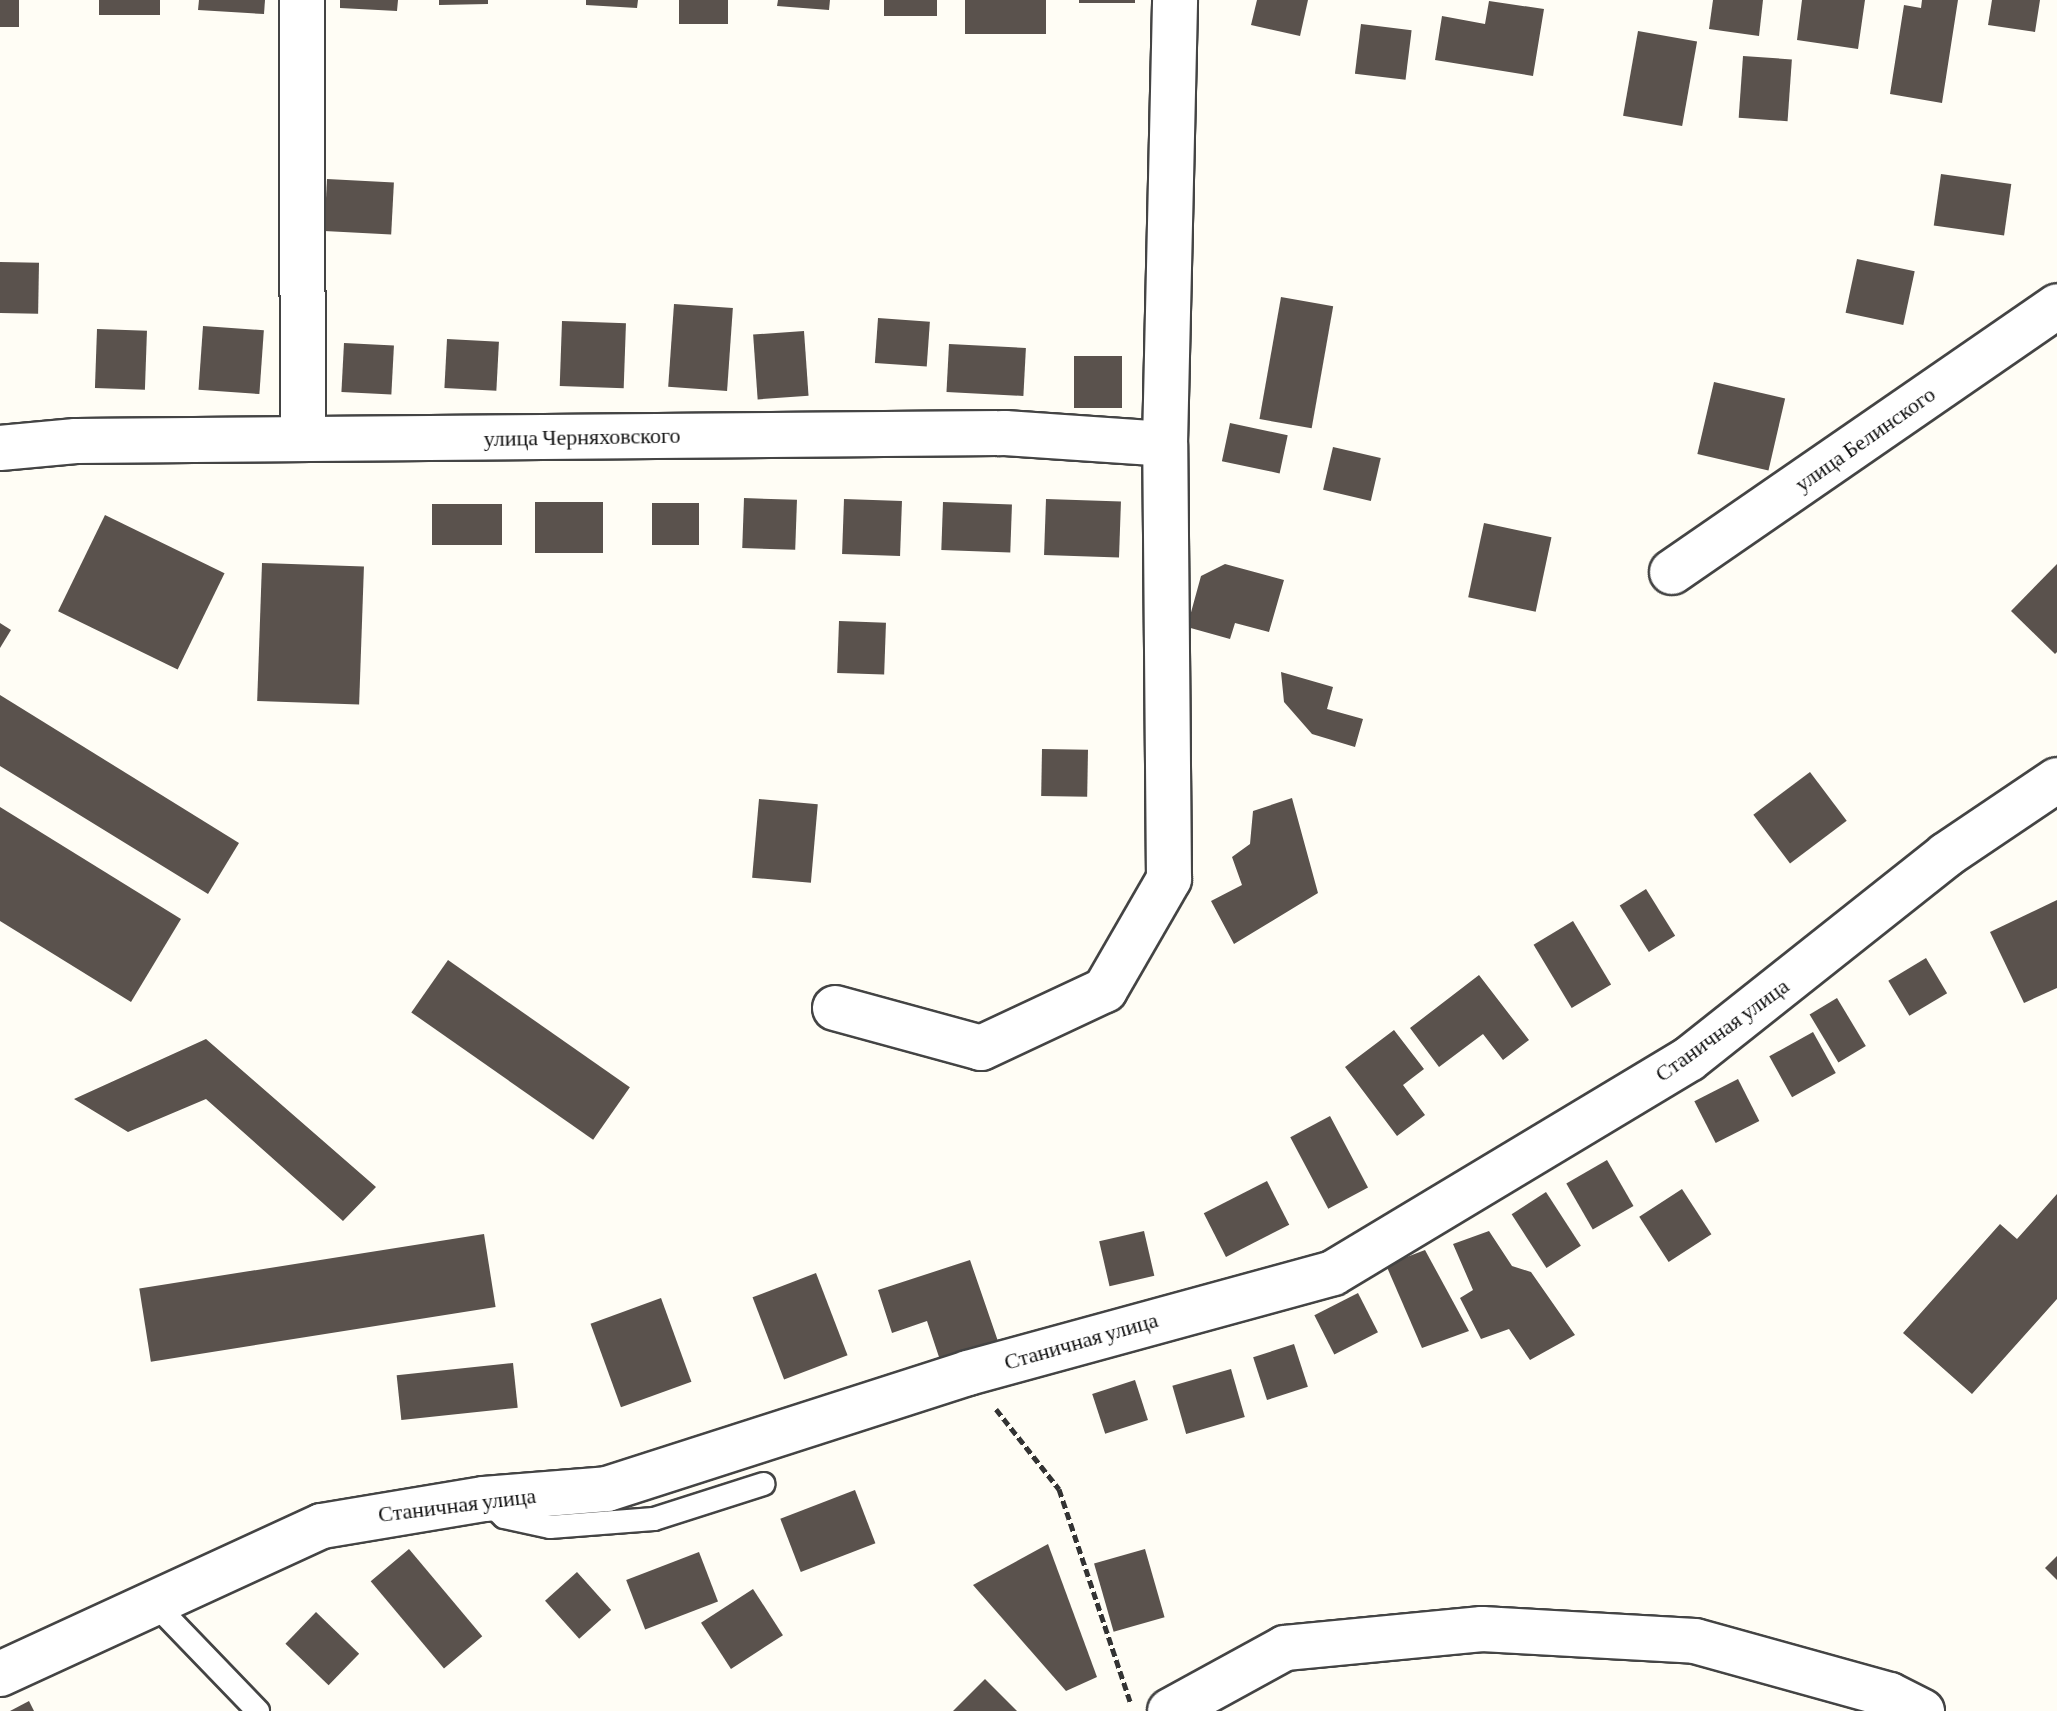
<!DOCTYPE html>
<html>
<head>
<meta charset="utf-8">
<style>
  body { margin:0 }
  #map { position:relative; width:2057px; height:1711px; overflow:hidden; background:#fffdf5; font-family:"Crimson Pro",serif }
  div>[style] { position:absolute }
  .building>* { inset:0; background:#5a524d; transform-origin:0 0 }
  .path>* { height:5px; margin-top:-2.5px; transform-origin:0; background:repeating-linear-gradient(90deg,#333 0 8px,transparent 0 12px) }
  .roads { filter:drop-shadow(2px 0 #444) drop-shadow(-2px 0 #444) drop-shadow(0 2px #444) drop-shadow(0 -2px #444) }
  .service>* { height:22px; margin:-11px; padding:0 11px; transform-origin:11px; border-radius:11px; background:#fff }
  .minor>* { height:44px; margin:-22px; padding:0 22px; transform-origin:22px; border-radius:22px; background:#fff }
  span { translate:-50% -50%; white-space:nowrap; text-align:center; line-height:1.15; -webkit-text-stroke:8px #fff; paint-order:stroke }
  .street-label { font-size:22px; color:#111 }
</style>
</head>
<body>
<div id="map">
  <div class="building">
    <i style="left:0;top:0;width:19px;height:27px"></i>
    <i style="left:99px;top:0;width:61px;height:15px"></i>
    <i style="clip-path:polygon(199px 0,265px 0,264px 14px,198px 10px)"></i>
    <i style="clip-path:polygon(340px 0,398px 0,397px 11px,340px 8px)"></i>
    <i style="clip-path:polygon(439px 0,488px 0,488px 4px,439px 5px)"></i>
    <i style="clip-path:polygon(586px 0,638px 0,637px 8px,586px 5px)"></i>
    <i style="left:679px;top:0;width:49px;height:24px"></i>
    <i style="clip-path:polygon(778px 0,830px 0,829px 10px,777px 6px)"></i>
    <i style="left:884px;top:0;width:53px;height:16px"></i>
    <i style="left:965px;top:0;width:81px;height:34px"></i>
    <i style="left:1079px;top:0;width:56px;height:3px"></i>
    <i style="clip-path:polygon(1257px 0,1308px 0,1300px 36px,1251px 25px)"></i>
    <i style="clip-path:polygon(1713px 0,1763px 0,1759px 36px,1709px 29px)"></i>
    <i style="clip-path:polygon(1802px 0,1865px 0,1858px 49px,1797px 40px)"></i>
    <i style="clip-path:polygon(1922px 0,1958px 0,1942px 103px,1890px 94px,1904px 5px,1921px 8px)"></i>
    <i style="clip-path:polygon(1992px 0,2040px 0,2035px 32px,1988px 25px)"></i>
    <i style="clip-path:polygon(1489px 1px,1544px 9px,1533px 76px,1435px 60px,1442px 16px,1485px 24px)"></i>
    <i style="left:1361px;top:24px;width:51px;height:50px;rotate:7deg"></i>
    <i style="left:1638px;top:31px;width:60px;height:86px;rotate:10deg"></i>
    <i style="left:1743px;top:56px;width:49px;height:62px;rotate:4deg"></i>
    <i style="left:1941px;top:174px;width:71px;height:52px;rotate:8deg"></i>
    <i style="left:327px;top:179px;width:67px;height:52px;rotate:3deg"></i>
    <i style="left:1857px;top:259px;width:59px;height:55px;rotate:12deg"></i>
    <i style="left:0;top:262px;width:39px;height:51px;rotate:1deg"></i>
    <i style="left:1281px;top:297px;width:53px;height:124px;rotate:10deg"></i>
    <i style="left:674px;top:304px;width:59px;height:83px;rotate:4deg"></i>
    <i style="left:878px;top:318px;width:52px;height:45px;rotate:4deg"></i>
    <i style="left:562px;top:321px;width:64px;height:65px;rotate:2deg"></i>
    <i style="left:203px;top:326px;width:61px;height:64px;rotate:4deg"></i>
    <i style="left:97px;top:329px;width:50px;height:59px;rotate:2deg"></i>
    <i style="left:804px;top:331px;width:65px;height:51px;rotate:86deg"></i>
    <i style="left:447px;top:339px;width:52px;height:49px;rotate:3deg"></i>
    <i style="left:344px;top:343px;width:50px;height:49px;rotate:3deg"></i>
    <i style="left:949px;top:344px;width:77px;height:48px;rotate:3deg"></i>
    <i style="left:1074px;top:356px;width:48px;height:52px"></i>
    <i style="left:1714px;top:382px;width:73px;height:74px;rotate:13deg"></i>
    <i style="left:1230px;top:423px;width:59px;height:39px;rotate:12deg"></i>
    <i style="left:1333px;top:447px;width:49px;height:44px;rotate:13deg"></i>
    <i style="left:744px;top:498px;width:53px;height:50px;rotate:2deg"></i>
    <i style="left:844px;top:499px;width:58px;height:55px;rotate:2deg"></i>
    <i style="left:1046px;top:499px;width:75px;height:56px;rotate:2deg"></i>
    <i style="left:603px;top:502px;width:51px;height:68px;rotate:90deg"></i>
    <i style="left:943px;top:502px;width:69px;height:48px;rotate:2deg"></i>
    <i style="left:652px;top:503px;width:47px;height:42px"></i>
    <i style="left:432px;top:504px;width:70px;height:41px"></i>
    <i style="left:105px;top:515px;width:133px;height:107px;rotate:26deg"></i>
    <i style="left:1484px;top:523px;width:69px;height:76px;rotate:12deg"></i>
    <i style="left:262px;top:563px;width:102px;height:138px;rotate:2deg"></i>
    <i style="clip-path:polygon(1225px 564px,1284px 580px,1269px 632px,1235px 623px,1230px 639px,1187px 627px,1201px 576px)"></i>
    <i style="clip-path:polygon(2057px 564px,2057px 652px,2055px 654px,2011px 611px)"></i>
    <i style="left:839px;top:621px;width:47px;height:52px;rotate:2deg"></i>
    <i style="clip-path:polygon(0 623px,11px 630px,0 648px)"></i>
    <i style="clip-path:polygon(1281px 672px,1333px 687px,1327px 709px,1363px 719px,1355px 747px,1312px 734px,1284px 702px)"></i>
    <i style="clip-path:polygon(0 695px,239px 843px,208px 894px,0 766px)"></i>
    <i style="left:1042px;top:749px;width:46px;height:47px;rotate:1deg"></i>
    <i style="left:1810px;top:772px;width:61px;height:71px;rotate:53deg"></i>
    <i style="clip-path:polygon(1292px 798px,1318px 893px,1234px 944px,1211px 901px,1242px 885px,1232px 857px,1250px 844px,1253px 811px)"></i>
    <i style="left:759px;top:799px;width:59px;height:79px;rotate:5deg"></i>
    <i style="clip-path:polygon(0 807px,181px 919px,131px 1002px,0 921px)"></i>
    <i style="left:1646px;top:889px;width:55px;height:31px;rotate:58deg"></i>
    <i style="clip-path:polygon(2057px 900px,2057px 988px,2024px 1003px,1990px 932px)"></i>
    <i style="left:1573px;top:921px;width:74px;height:46px;rotate:59deg"></i>
    <i style="left:1926px;top:958px;width:41px;height:44px;rotate:59deg"></i>
    <i style="left:448px;top:960px;width:222px;height:64px;rotate:35deg"></i>
    <i style="clip-path:polygon(1479px 975px,1529px 1040px,1503px 1060px,1483px 1034px,1439px 1067px,1410px 1028px)"></i>
    <i style="left:1837px;top:998px;width:56px;height:32px;rotate:59deg"></i>
    <i style="clip-path:polygon(1394px 1030px,1424px 1069px,1403px 1085px,1425px 1115px,1397px 1136px,1345px 1067px)"></i>
    <i style="left:1813px;top:1032px;width:47px;height:50px;rotate:61deg"></i>
    <i style="clip-path:polygon(206px 1039px,376px 1187px,343px 1221px,206px 1099px,128px 1132px,74px 1099px)"></i>
    <i style="left:1738px;top:1079px;width:47px;height:49px;rotate:63deg"></i>
    <i style="left:1330px;top:1116px;width:81px;height:45px;rotate:62deg"></i>
    <i style="left:1607px;top:1160px;width:53px;height:47px;rotate:60deg"></i>
    <i style="left:1267px;top:1181px;width:49px;height:71px;rotate:63deg"></i>
    <i style="left:1682px;top:1189px;width:54px;height:51px;rotate:57deg"></i>
    <i style="left:1546px;top:1192px;width:64px;height:41px;rotate:57deg"></i>
    <i style="clip-path:polygon(2057px 1194px,2057px 1299px,1972px 1394px,1903px 1333px,2000px 1224px,2017px 1239px)"></i>
    <i style="left:1144px;top:1231px;width:46px;height:46px;rotate:77deg"></i>
    <i style="clip-path:polygon(1489px 1231px,1512px 1266px,1531px 1272px,1575px 1335px,1530px 1360px,1509px 1329px,1481px 1339px,1460px 1298px,1473px 1290px,1453px 1244px)"></i>
    <i style="left:484px;top:1234px;width:74px;height:349px;rotate:81deg"></i>
    <i style="clip-path:polygon(1425px 1250px,1469px 1331px,1422px 1348px,1386px 1265px)"></i>
    <i style="clip-path:polygon(970px 1260px,1001px 1350px,943px 1369px,927px 1321px,892px 1333px,878px 1290px)"></i>
    <i style="left:816px;top:1273px;width:88px;height:68px;rotate:69deg"></i>
    <i style="left:1358px;top:1293px;width:44px;height:49px;rotate:63deg"></i>
    <i style="left:661px;top:1298px;width:89px;height:75px;rotate:70deg"></i>
    <i style="left:1294px;top:1344px;width:45px;height:43px;rotate:72deg"></i>
    <i style="left:513px;top:1363px;width:45px;height:117px;rotate:84deg"></i>
    <i style="left:1231px;top:1369px;width:50px;height:61px;rotate:74deg"></i>
    <i style="left:1135px;top:1380px;width:42px;height:45px;rotate:72deg"></i>
    <i style="left:855px;top:1490px;width:57px;height:80px;rotate:69deg"></i>
    <i style="clip-path:polygon(1048px 1544px,1097px 1677px,1066px 1691px,973px 1585px)"></i>
    <i style="left:409px;top:1549px;width:114px;height:50px;rotate:50deg"></i>
    <i style="left:1145px;top:1549px;width:71px;height:53px;rotate:74deg"></i>
    <i style="left:699px;top:1552px;width:53px;height:78px;rotate:69deg"></i>
    <i style="clip-path:polygon(2057px 1556px,2057px 1580px,2045px 1568px)"></i>
    <i style="left:577px;top:1572px;width:51px;height:43px;rotate:48deg"></i>
    <i style="left:753px;top:1589px;width:55px;height:62px;rotate:57deg"></i>
    <i style="left:316px;top:1612px;width:60px;height:44px;rotate:44deg"></i>
    <i style="clip-path:polygon(985px 1679px,1017px 1711px,953px 1711px)"></i>
    <i style="clip-path:polygon(29px 1701px,34px 1711px,10px 1711px)"></i>
  </div>
  <div class="path">
    <i style="left:996px;top:1409px;width:102px;rotate:51.8deg"></i>
    <i style="left:1059px;top:1489px;width:224px;rotate:71.5deg"></i>
  </div>
  <div class="roads">
    <div class="service">
      <i style="left:488px;top:1502px;width:22px;rotate:43deg"></i>
      <i style="left:504px;top:1517px;width:47px;rotate:12.3deg"></i>
      <i style="left:550px;top:1527px;width:104px;rotate:-4.4deg"></i>
      <i style="left:654px;top:1519px;width:115px;rotate:-17.7deg"></i>
      <i style="left:152px;top:1601px;width:153px;rotate:46.1deg"></i>
    </div>
    <div class="minor">
      <i style="left:302px;top:0;width:439px;rotate:89.9deg"></i>
      <i style="left:0;top:448px;width:76px;rotate:-5.3deg"></i>
      <i style="left:76px;top:441px;width:929px;rotate:-0.49deg"></i>
      <i style="left:1005px;top:433px;width:160px;rotate:3.9deg"></i>
      <i style="left:1672px;top:572px;width:468px;rotate:-34.6deg"></i>
      <i style="left:835px;top:1008px;width:151px;rotate:15.3deg"></i>
      <i style="left:981px;top:1048px;width:137px;rotate:-25.1deg"></i>
      <i style="left:1105px;top:990px;width:128px;rotate:-60deg"></i>
      <i style="left:1169px;top:879px;width:435px;rotate:-90.5deg"></i>
      <i style="left:1165px;top:444px;width:444px;rotate:-88.7deg"></i>
      <i style="left:0;top:1674px;width:354px;rotate:-24.7deg"></i>
      <i style="left:322px;top:1526px;width:164px;rotate:-9.5deg"></i>
      <i style="left:484px;top:1499px;width:123px;rotate:-4.6deg"></i>
      <i style="left:607px;top:1489px;width:379px;rotate:-17.8deg"></i>
      <i style="left:968px;top:1373px;width:378px;rotate:-15.3deg"></i>
      <i style="left:1333px;top:1273px;width:415px;rotate:-31deg"></i>
      <i style="left:1689px;top:1059px;width:328px;rotate:-38.4deg"></i>
      <i style="left:1946px;top:855px;width:134px;rotate:-34deg"></i>
      <i style="left:1170px;top:1711px;width:131px;rotate:-28.7deg"></i>
      <i style="left:1285px;top:1648px;width:198px;rotate:-5.5deg"></i>
      <i style="left:1482px;top:1629px;width:213px;rotate:3.2deg"></i>
      <i style="left:1695px;top:1641px;width:202px;rotate:15.5deg"></i>
      <i style="left:1890px;top:1695px;width:36px;rotate:27deg"></i>
    </div>
  </div>
  <div class="street-label">
    <span style="left:582px;top:437px;rotate:-1deg">улица Черняховского</span>
    <span style="left:1865px;top:439px;rotate:-35deg">улица Белинского</span>
    <span style="left:1722px;top:1030px;rotate:-36deg">Станичная улица</span>
    <span style="left:1081px;top:1341px;rotate:-16deg">Станичная улица</span>
    <span style="left:457px;top:1505px;rotate:-7deg">Станичная улица</span>
  </div>
</div>
</body>
</html>
